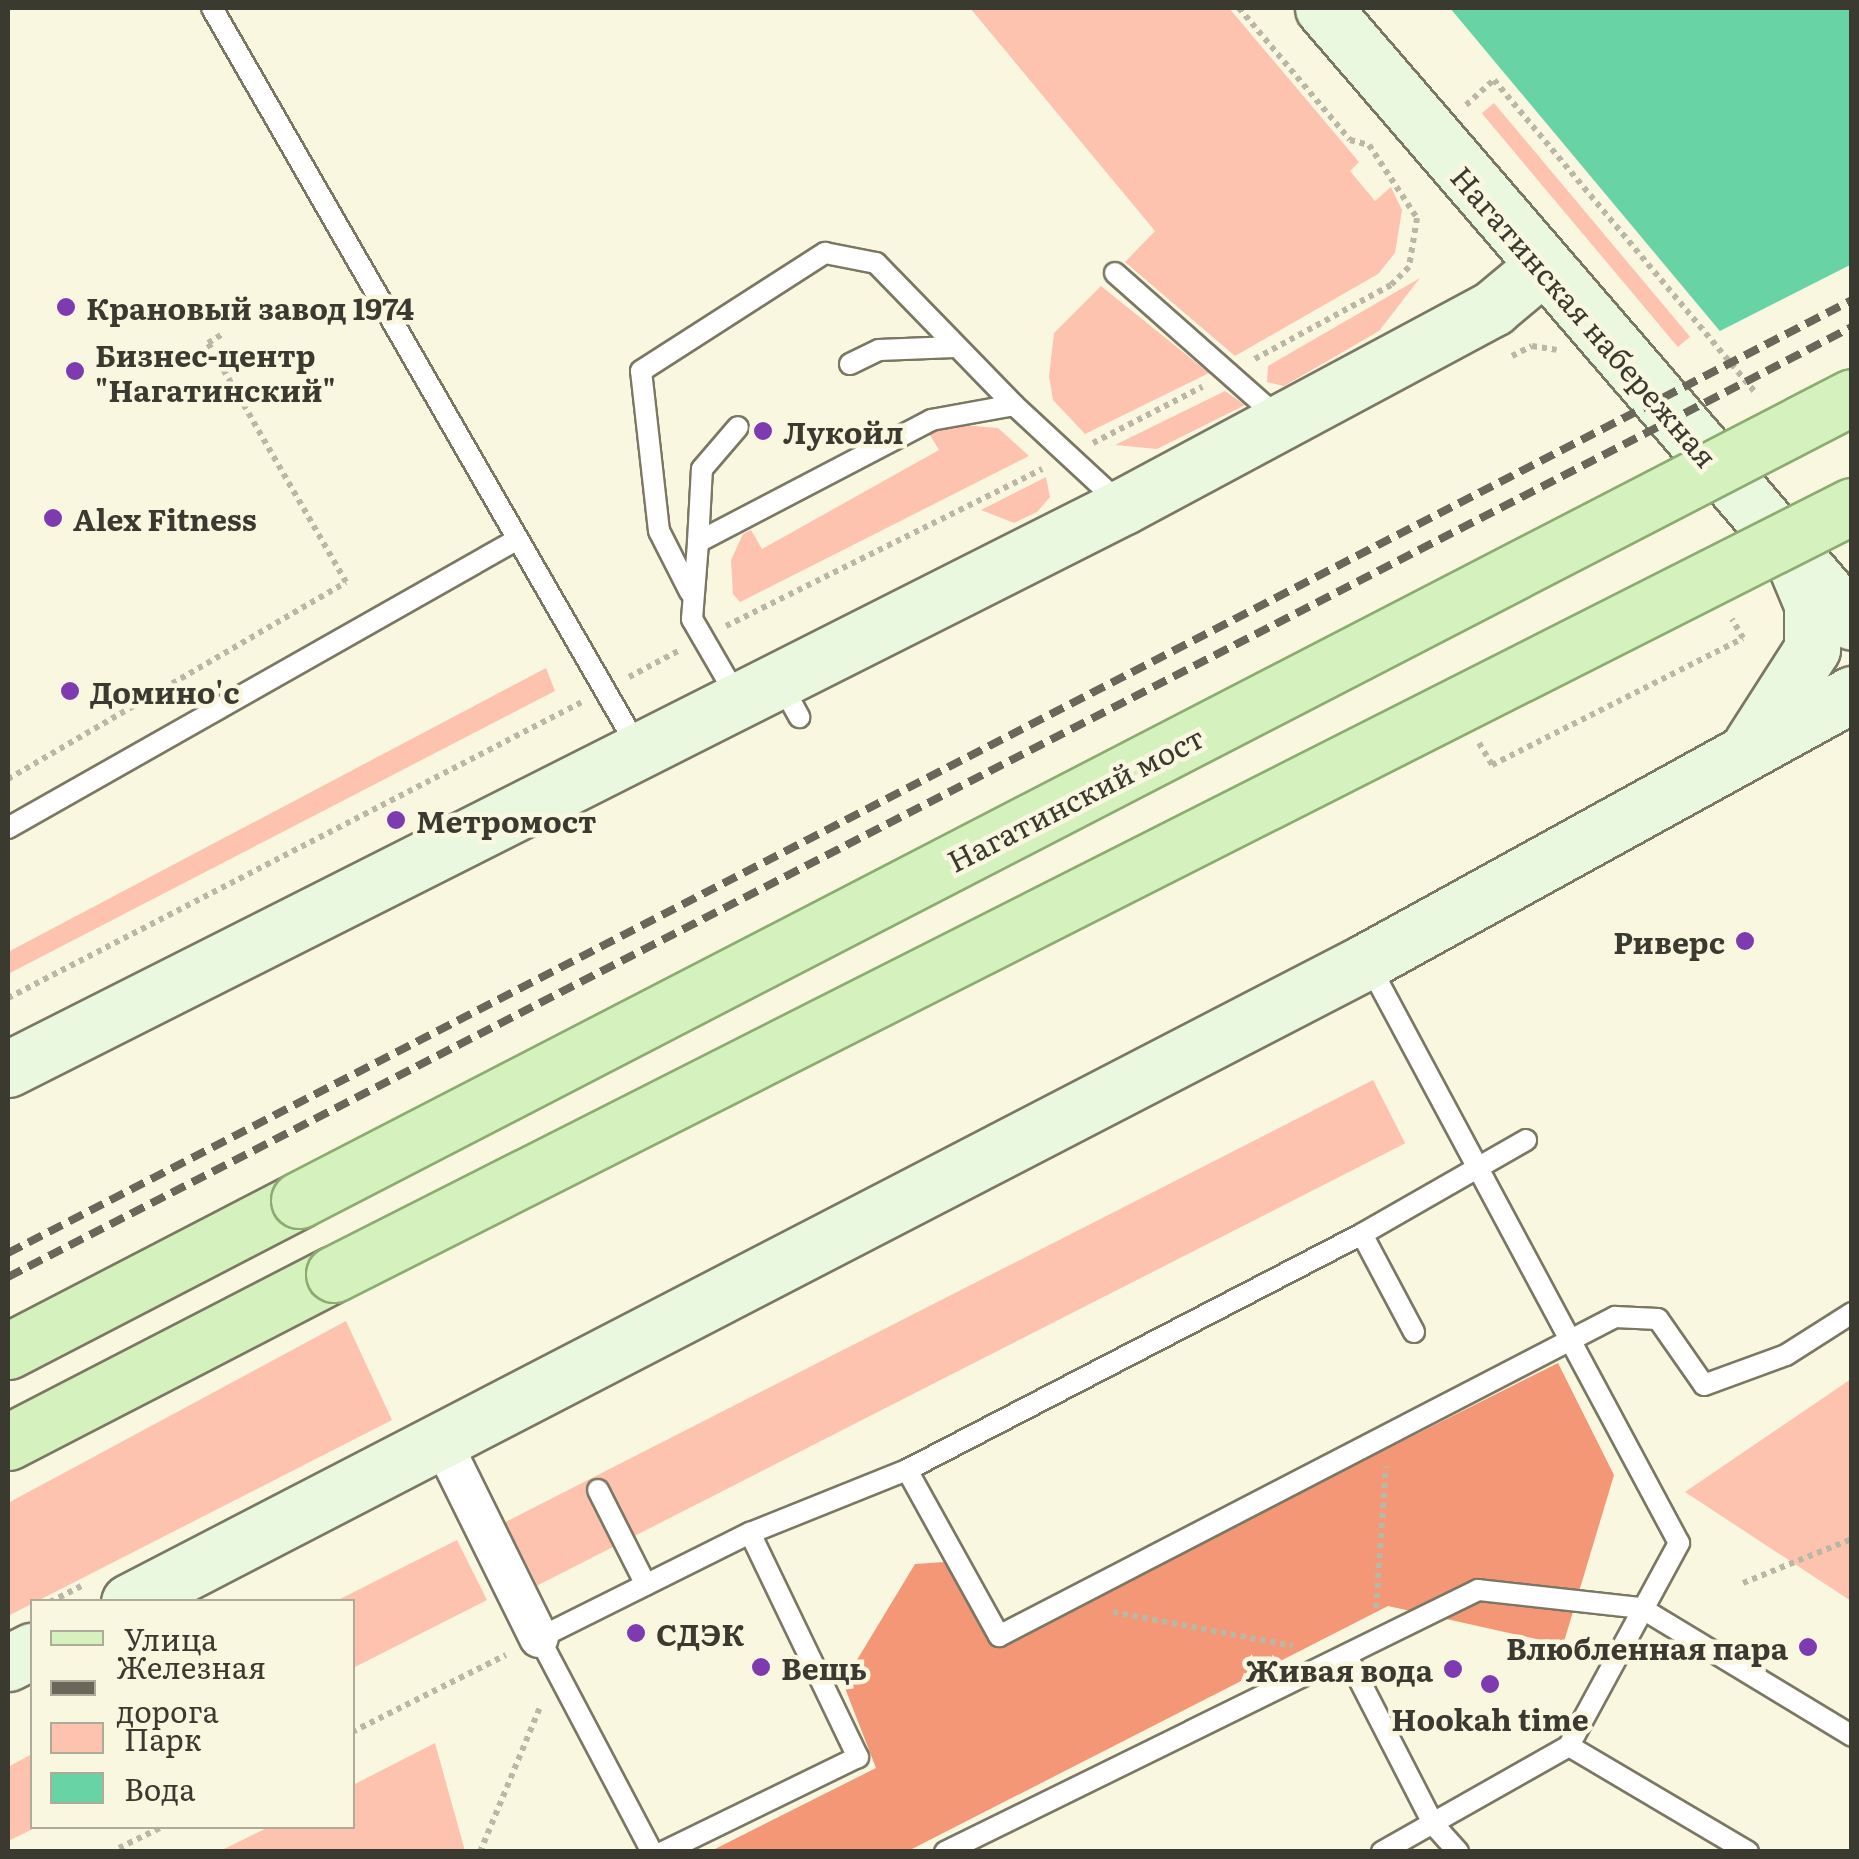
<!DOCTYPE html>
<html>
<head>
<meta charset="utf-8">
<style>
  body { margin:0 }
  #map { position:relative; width:1859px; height:1859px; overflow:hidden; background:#faf7e0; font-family:Literata,serif }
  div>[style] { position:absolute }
  .green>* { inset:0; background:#fdc3af; transform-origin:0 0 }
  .forest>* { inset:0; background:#f39777 }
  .water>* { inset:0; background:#68d3a5 }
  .pier>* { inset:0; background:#faf7e0 }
  .path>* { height:6px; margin-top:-3px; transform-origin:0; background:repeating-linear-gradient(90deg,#b9b7a5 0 5px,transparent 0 10px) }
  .roads { filter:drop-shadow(2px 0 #7a7763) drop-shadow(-2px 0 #7a7763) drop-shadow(0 2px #7a7763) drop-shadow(0 -2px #7a7763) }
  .service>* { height:20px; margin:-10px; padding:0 10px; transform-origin:10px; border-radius:10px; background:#fff }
  .minor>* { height:38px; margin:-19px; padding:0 19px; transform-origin:19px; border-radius:19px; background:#fff }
  .secondary>* { height:55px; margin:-27.5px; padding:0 27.5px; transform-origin:27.5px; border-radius:27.5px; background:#e9f8de }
  .primary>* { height:55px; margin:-27.5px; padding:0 27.5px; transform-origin:27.5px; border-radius:27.5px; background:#d4f1be }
  .rail>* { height:8px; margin-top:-4px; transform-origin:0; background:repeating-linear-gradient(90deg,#68675a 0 15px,transparent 0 23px) }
  .bridges { filter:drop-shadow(2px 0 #8cab70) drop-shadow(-2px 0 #8cab70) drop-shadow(0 2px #8cab70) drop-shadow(0 -2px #8cab70) }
  .primary-bridge>* { height:55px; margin:-27.5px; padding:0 27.5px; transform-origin:27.5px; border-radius:27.5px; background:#d4f1be }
  .dots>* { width:28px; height:28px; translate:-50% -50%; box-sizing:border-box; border:5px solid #faf7e0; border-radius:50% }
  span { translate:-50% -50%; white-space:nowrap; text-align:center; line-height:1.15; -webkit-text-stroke:9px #faf7e0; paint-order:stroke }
  .poi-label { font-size:30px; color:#3b3a31; font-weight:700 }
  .left { translate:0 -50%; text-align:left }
  .right { translate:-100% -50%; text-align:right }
  .street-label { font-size:30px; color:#3b3a31 }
  .frame { position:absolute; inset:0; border:10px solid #3b3a31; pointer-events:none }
  .legend { position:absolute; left:30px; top:1599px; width:325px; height:230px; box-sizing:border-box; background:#faf7e0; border:2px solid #aeab9a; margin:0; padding:12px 18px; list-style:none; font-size:30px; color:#3b3a31 }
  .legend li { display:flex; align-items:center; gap:20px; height:50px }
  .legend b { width:50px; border:2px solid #aeab9a }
</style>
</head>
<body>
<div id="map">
  <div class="green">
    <i style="clip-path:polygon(970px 8px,1229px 8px,1359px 162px,1350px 171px,1375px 201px,1391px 187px,1402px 210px,1395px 253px,1378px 274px,1235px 356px,1125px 262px,1155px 231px)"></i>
    <i style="left:1494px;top:103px;width:305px;height:16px;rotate:50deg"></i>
    <i style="clip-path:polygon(1420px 278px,1379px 331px,1284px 386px,1267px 382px,1268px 366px)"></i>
    <i style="clip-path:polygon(1101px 286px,1209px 373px,1085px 434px,1053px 400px,1049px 376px,1054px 333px)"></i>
    <i style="clip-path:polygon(1225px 391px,1245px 405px,1157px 449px,1115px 445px)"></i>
    <i style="clip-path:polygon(950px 424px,998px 428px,1029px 456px,740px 602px,733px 594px,731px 560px,743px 534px,751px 530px,762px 549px,939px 450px,928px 432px)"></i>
    <i style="clip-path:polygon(1046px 477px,1050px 497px,1037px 512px,1014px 523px,981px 510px)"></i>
    <i style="clip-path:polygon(546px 668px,555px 691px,8px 974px,8px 952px)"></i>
    <i style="left:1373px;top:1080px;width:71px;height:974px;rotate:63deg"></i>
    <i style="clip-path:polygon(346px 1321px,392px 1420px,8px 1616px,8px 1503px)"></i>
    <i style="clip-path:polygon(1851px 1379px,1851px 1601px,1685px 1492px)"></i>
    <i style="clip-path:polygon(457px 1540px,487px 1600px,353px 1668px,352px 1602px,336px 1601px)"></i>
    <i style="clip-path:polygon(435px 1743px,465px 1851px,222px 1850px,269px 1827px,352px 1826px,353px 1785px)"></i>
    <i style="clip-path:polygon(32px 1754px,37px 1827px,8px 1841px,8px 1767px)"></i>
  </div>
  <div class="forest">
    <i style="clip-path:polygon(1558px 1363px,1614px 1475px,1563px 1645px,1388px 1606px,908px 1851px,709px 1852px,876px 1768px,843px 1683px,915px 1564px,945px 1562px,993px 1647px)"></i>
  </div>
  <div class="water">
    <i style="clip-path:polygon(1450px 8px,1851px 8px,1851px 488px)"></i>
  </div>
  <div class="pier">
    <i style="clip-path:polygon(1852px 264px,1852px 493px,1716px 333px)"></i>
  </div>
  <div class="path">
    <i style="left:1239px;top:8px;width:172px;rotate:49.9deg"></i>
    <i style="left:1350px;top:140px;width:20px;rotate:15deg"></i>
    <i style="left:1369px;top:145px;width:87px;rotate:56.7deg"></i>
    <i style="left:1417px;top:218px;width:50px;rotate:99.3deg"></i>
    <i style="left:1409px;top:267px;width:25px;rotate:135deg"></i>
    <i style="left:1391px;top:285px;width:157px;rotate:151.5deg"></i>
    <i style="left:1466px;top:105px;width:38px;rotate:-42deg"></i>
    <i style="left:1494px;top:80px;width:410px;rotate:50.1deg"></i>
    <i style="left:1512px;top:356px;width:22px;rotate:-27deg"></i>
    <i style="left:1532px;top:346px;width:25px;rotate:9deg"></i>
    <i style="left:1093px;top:443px;width:123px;rotate:-27.2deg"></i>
    <i style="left:726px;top:626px;width:353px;rotate:-26.4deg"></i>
    <i style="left:629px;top:677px;width:58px;rotate:-27.9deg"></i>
    <i style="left:1479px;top:743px;width:26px;rotate:59deg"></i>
    <i style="left:1492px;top:765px;width:281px;rotate:-26.8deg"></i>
    <i style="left:1743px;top:638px;width:22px;rotate:-120deg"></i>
    <i style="left:8px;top:779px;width:391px;rotate:-30.2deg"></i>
    <i style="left:346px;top:582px;width:276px;rotate:-120deg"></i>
    <i style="left:208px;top:343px;width:19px;rotate:-32deg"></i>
    <i style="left:8px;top:998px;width:646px;rotate:-27.28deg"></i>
    <i style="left:1743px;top:1583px;width:118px;rotate:-22deg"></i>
    <i style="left:50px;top:1602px;width:39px;rotate:-27deg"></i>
    <i style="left:1376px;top:1608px;width:142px;rotate:-86deg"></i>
    <i style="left:1113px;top:1612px;width:183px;rotate:10.7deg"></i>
    <i style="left:352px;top:1732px;width:172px;rotate:-26.6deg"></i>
    <i style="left:119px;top:1848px;width:50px;rotate:-26.1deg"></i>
    <i style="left:103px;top:1852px;width:27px"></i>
    <i style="left:480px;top:1852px;width:159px;rotate:-67.5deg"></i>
  </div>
  <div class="roads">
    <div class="service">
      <i style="left:212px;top:8px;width:852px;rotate:60.06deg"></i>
      <i style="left:1115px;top:273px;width:219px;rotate:41.5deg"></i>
      <i style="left:850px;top:364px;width:32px;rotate:-26deg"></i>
      <i style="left:879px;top:350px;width:75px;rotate:-2.3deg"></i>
      <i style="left:698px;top:542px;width:73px;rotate:-86.9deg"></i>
      <i style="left:702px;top:469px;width:55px;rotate:-49.4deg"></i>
      <i style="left:690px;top:592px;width:68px;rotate:-116.9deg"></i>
      <i style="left:659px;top:531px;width:161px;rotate:-96.4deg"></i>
      <i style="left:641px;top:371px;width:219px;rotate:-32.7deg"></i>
      <i style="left:825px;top:253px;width:52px;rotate:11.1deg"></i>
      <i style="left:876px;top:263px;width:198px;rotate:45.8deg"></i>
      <i style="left:781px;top:684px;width:38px;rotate:61deg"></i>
      <i style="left:736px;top:695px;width:88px;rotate:-120.1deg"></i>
      <i style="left:692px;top:619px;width:77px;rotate:-85.5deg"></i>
      <i style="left:698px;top:542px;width:263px;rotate:-27.6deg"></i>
      <i style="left:931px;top:420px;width:84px;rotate:-10.2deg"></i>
      <i style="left:1014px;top:405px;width:147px;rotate:42.8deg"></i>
      <i style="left:8px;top:828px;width:586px;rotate:-29.54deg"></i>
      <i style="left:1368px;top:963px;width:658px;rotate:61.8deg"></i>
      <i style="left:1679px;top:1543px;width:231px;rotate:118.5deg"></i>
      <i style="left:1569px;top:1746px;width:215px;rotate:150.5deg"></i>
      <i style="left:1362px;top:1234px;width:189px;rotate:-29.8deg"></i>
      <i style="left:1414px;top:1332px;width:111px;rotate:-118deg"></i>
      <i style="left:1362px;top:1234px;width:513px;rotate:152.59deg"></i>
      <i style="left:907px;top:1470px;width:190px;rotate:61deg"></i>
      <i style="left:999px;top:1636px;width:694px;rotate:-27.38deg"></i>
      <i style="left:1615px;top:1317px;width:43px;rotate:2.7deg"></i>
      <i style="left:1658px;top:1319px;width:80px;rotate:55.1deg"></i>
      <i style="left:1704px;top:1385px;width:87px;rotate:-20.1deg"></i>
      <i style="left:1786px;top:1355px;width:78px;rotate:-32.5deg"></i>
      <i style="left:598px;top:1490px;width:106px;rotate:63.2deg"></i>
      <i style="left:750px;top:1533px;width:169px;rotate:-21.9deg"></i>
      <i style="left:1348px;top:1658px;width:188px;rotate:62.8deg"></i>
      <i style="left:1434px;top:1825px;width:36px;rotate:48deg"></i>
      <i style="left:1569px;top:1746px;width:208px;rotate:30.6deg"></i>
      <i style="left:652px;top:1852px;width:242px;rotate:-117.8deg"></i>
      <i style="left:539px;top:1638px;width:236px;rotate:-26.5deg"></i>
      <i style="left:750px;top:1533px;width:249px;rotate:64.3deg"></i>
      <i style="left:858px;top:1757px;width:217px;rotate:154deg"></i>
      <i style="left:945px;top:1852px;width:594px;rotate:-26.18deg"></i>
      <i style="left:1478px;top:1590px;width:164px;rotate:6.3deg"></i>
      <i style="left:1641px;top:1608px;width:247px;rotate:31.2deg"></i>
    </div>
    <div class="minor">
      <i style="left:440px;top:1438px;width:223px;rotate:63.7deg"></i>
    </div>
    <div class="secondary">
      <i style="left:1323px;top:8px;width:810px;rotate:49.25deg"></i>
      <i style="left:1751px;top:744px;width:113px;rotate:-57.3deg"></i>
      <i style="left:1812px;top:649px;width:45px;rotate:-90deg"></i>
      <i style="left:1812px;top:604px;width:41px;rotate:-112.8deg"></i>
      <i style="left:8px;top:1069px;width:1250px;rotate:-26.77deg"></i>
      <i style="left:1124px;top:506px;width:419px;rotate:-28.2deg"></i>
      <i style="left:1493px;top:308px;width:62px;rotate:-39.8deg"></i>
      <i style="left:129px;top:1602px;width:1394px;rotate:-27.37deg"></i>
      <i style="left:1367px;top:961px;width:554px;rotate:-28.83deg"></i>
      <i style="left:8px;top:1663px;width:27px;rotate:-27deg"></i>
    </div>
    <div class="primary">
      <i style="left:8px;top:1351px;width:328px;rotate:-27.4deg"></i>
      <i style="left:8px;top:1442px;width:367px;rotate:-27.3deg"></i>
    </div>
  </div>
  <div class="rail">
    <i style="left:8px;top:1253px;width:2076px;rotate:-27.33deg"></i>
    <i style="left:8px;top:1277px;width:2074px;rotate:-27.26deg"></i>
  </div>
  <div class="bridges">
    <div class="primary-bridge">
      <i style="left:299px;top:1200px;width:1748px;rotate:-27.34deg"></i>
      <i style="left:334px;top:1274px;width:1701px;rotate:-26.84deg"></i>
    </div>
  </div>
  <div class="dots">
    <i style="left:66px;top:307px;background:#7d3baf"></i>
    <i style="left:75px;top:371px;background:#7d3baf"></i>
    <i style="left:763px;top:431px;background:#7d3baf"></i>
    <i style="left:53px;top:518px;background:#7d3baf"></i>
    <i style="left:70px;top:691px;background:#7d3baf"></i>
    <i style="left:396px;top:820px;background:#7d3baf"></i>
    <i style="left:1745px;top:941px;background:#7d3baf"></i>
    <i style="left:636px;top:1633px;background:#7d3baf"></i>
    <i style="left:1808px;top:1647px;background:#7d3baf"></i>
    <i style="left:761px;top:1667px;background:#7d3baf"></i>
    <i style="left:1453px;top:1669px;background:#7d3baf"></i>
    <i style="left:1490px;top:1684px;background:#7d3baf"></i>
  </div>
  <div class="poi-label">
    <span class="left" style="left:86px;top:307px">Крановый завод 1974</span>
    <span class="left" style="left:95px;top:371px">Бизнес-центр<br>"Нагатинский"</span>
    <span class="left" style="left:783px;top:431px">Лукойл</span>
    <span class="left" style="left:73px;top:518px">Alex Fitness</span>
    <span class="left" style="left:90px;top:691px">Домино'c</span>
    <span class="left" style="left:416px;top:820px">Метромост</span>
    <span class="right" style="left:1725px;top:941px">Риверс</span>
    <span class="left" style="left:656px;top:1633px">СДЭК</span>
    <span class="right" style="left:1788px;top:1647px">Влюбленная пара</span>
    <span class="left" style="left:781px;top:1667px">Вещь</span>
    <span class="right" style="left:1433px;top:1669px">Живая вода</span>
    <span style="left:1490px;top:1718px">Hookah time</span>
  </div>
  <div class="street-label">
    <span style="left:1585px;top:316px;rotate:49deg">Нагатинская набережная</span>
    <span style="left:1075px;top:798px;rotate:-27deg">Нагатинский мост</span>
  </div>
  <div class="frame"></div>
  <ul class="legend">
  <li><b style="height:12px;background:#d4f1be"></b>Улица</li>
  <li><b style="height:12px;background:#68675a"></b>Железная дорога</li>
  <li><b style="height:28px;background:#fdc3af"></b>Парк</li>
  <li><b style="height:28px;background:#68d3a5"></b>Вода</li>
  </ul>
</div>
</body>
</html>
